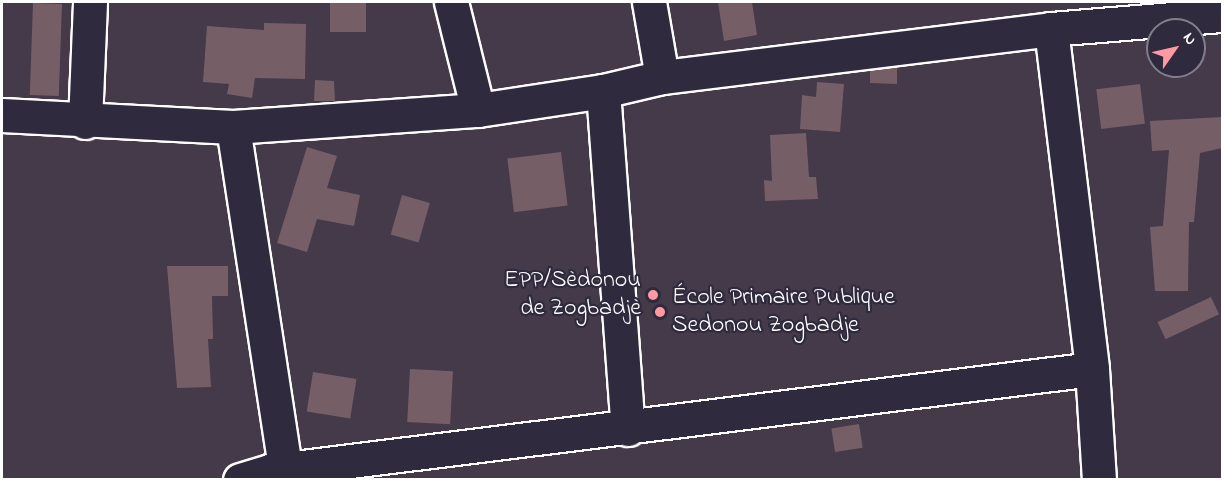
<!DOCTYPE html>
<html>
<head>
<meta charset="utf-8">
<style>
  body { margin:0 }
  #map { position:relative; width:1224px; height:481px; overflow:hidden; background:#443a4a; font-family:"Indie Flower",sans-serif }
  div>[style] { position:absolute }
  .building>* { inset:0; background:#765e67; transform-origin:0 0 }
  .roads { filter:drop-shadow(2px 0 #fff) drop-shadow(-2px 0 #fff) drop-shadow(0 2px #fff) drop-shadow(0 -2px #fff) }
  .minor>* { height:33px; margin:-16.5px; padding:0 16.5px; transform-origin:16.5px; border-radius:16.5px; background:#2f2a3d }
  .dots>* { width:16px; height:16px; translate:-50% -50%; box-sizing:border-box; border:3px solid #2f2a3d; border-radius:50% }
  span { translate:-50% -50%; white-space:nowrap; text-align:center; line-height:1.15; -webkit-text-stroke:4.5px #2f2a3d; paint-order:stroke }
  .poi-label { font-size:24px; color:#fff }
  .right { translate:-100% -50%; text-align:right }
  .left { translate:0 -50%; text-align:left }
  .frame { position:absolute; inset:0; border:3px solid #fff; pointer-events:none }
  .north { position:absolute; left:1146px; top:18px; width:60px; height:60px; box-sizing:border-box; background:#2f2a3d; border:2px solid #827f8b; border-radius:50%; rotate:56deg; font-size:16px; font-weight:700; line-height:24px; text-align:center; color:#fff }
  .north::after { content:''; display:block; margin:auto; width:21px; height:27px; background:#ff9aa2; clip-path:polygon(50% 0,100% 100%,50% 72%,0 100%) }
</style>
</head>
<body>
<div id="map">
  <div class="building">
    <i style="left:330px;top:2px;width:36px;height:30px"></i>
    <i style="clip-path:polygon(718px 2px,752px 2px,757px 35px,724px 41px)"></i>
    <i style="left:33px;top:3px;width:29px;height:92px;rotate:2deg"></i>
    <i style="clip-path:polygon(264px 23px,306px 24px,305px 79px,255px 78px,252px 98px,227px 94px,229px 84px,203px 82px,207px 26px,264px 30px)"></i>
    <i style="clip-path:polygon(897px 67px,897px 84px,870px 83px,870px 70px)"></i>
    <i style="clip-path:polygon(315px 80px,334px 81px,335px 101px,314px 101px)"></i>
    <i style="clip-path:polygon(817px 82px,844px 84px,840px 132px,800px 129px,802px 95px,816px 97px)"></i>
    <i style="left:1140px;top:84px;width:40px;height:44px;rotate:83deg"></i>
    <i style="clip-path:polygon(1222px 117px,1222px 148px,1200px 153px,1194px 222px,1189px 222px,1188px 291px,1155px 291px,1150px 227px,1163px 226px,1169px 150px,1152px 151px,1150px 121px)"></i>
    <i style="clip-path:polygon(806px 133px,809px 177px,816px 177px,818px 199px,765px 201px,764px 180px,772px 181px,770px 135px)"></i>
    <i style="clip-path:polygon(307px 147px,337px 156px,327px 188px,360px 195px,354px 226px,317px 219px,307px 252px,277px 243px)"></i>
    <i style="left:561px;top:152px;width:54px;height:54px;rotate:83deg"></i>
    <i style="left:402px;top:195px;width:29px;height:41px;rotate:16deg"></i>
    <i style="clip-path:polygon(167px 266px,228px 266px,228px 296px,212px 296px,213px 339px,208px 339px,211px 387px,177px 388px)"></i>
    <i style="left:1211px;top:297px;width:19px;height:59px;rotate:65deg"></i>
    <i style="left:410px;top:369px;width:43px;height:53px;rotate:3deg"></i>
    <i style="left:313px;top:372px;width:44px;height:40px;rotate:9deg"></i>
    <i style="left:859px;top:424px;width:24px;height:28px;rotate:81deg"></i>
  </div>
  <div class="roads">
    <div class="minor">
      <i style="left:451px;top:2px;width:111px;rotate:76deg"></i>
      <i style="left:649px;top:2px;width:76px;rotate:80.2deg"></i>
      <i style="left:1051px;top:29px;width:342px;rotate:83.1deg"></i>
      <i style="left:1092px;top:369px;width:111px;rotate:86.4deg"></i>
      <i style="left:603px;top:91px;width:339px;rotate:85.8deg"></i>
      <i style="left:2px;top:115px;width:231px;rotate:3deg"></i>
      <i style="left:233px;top:127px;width:246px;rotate:-4deg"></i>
      <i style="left:478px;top:110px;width:126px;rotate:-8.6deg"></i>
      <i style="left:603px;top:91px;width:61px;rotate:-13.3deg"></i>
      <i style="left:662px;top:77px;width:392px;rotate:-7deg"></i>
      <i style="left:1051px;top:29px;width:172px;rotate:-4.7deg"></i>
      <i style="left:85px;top:122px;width:120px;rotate:-87.6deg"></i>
      <i style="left:233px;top:127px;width:357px;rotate:81.3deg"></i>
      <i style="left:240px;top:480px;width:31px;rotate:-17deg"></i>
      <i style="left:270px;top:471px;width:828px;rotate:-7.07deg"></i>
    </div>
  </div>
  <div class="dots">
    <i style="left:653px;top:295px;background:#ff9aa2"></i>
    <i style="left:660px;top:312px;background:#ff9aa2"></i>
  </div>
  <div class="poi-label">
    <span class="right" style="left:641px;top:295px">EPP/Sèdonou<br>de Zogbadjè</span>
    <span class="left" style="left:672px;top:312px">École Primaire Publique<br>Sedonou Zogbadje</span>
  </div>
  <div class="frame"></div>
  <div class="north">N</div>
</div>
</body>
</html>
